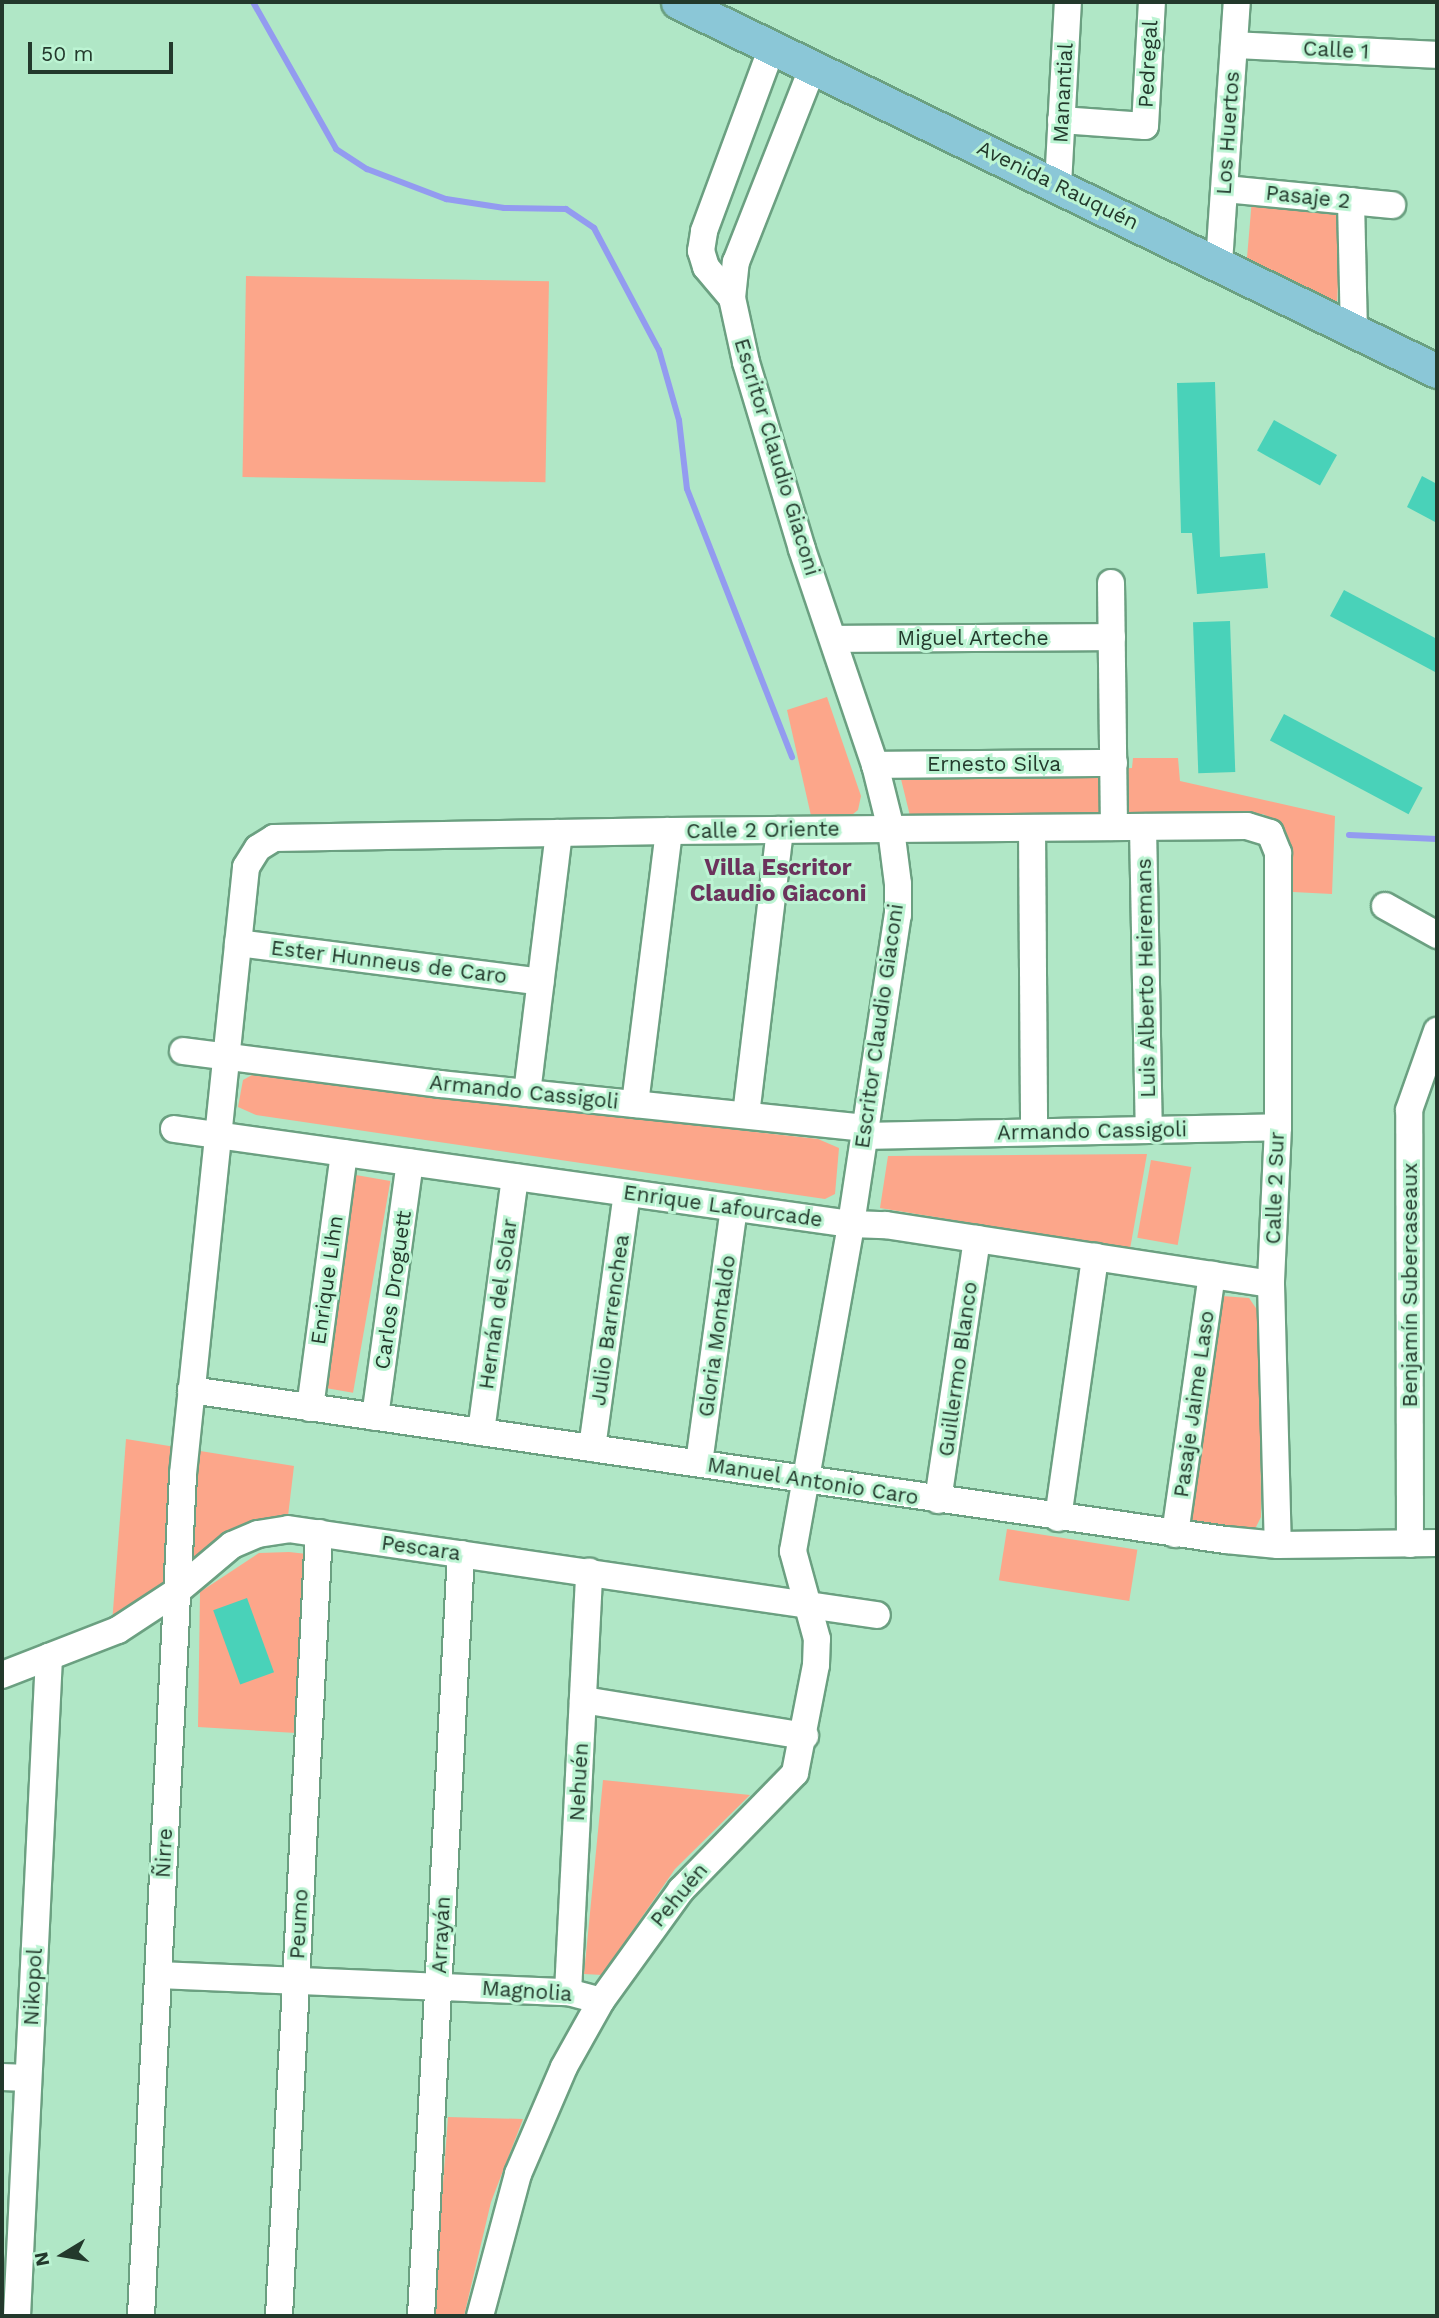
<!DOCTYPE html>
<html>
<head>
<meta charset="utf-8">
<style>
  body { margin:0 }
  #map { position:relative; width:1439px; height:2318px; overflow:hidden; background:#b0e7c6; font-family:"Work Sans",sans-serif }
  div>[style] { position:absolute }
  .green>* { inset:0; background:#fca68a; transform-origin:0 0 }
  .stream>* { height:6px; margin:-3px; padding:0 3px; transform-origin:3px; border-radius:3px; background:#939bf0 }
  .building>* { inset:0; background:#49d2b9; transform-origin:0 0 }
  .roads { filter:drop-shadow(2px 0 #6ba081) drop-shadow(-2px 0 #6ba081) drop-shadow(0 2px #6ba081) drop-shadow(0 -2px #6ba081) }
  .minor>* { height:26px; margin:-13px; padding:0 13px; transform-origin:13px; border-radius:13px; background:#fff }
  .major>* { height:33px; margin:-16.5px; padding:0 16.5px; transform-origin:16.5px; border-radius:16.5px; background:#8bc7d7 }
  span { translate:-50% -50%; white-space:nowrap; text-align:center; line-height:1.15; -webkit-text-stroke:6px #bcf4d3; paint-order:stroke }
  .street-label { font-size:21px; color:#23392c }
  .neighbourhood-label { font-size:23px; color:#6b325c; font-weight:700 }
  .frame { position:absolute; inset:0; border:4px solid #23392c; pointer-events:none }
  .north { position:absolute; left:28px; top:2220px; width:70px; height:70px; -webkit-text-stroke:5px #bcf4d3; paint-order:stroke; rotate:259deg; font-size:19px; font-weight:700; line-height:28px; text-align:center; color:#23392c }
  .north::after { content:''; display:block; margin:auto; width:24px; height:32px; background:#23392c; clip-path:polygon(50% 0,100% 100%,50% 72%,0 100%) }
  .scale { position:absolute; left:28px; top:42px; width:145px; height:32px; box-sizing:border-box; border:4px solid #23392c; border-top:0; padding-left:9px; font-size:21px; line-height:24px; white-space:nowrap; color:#23392c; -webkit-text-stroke:5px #bcf4d3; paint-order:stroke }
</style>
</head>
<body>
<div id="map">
  <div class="green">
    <i style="clip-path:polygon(1252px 199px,1330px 209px,1341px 218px,1337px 304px,1247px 258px)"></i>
    <i style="left:246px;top:276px;width:303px;height:201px;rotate:1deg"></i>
    <i style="clip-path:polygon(827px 697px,861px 796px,858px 810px,847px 819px,812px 820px,787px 710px)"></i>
    <i style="clip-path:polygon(1133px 758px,1178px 758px,1180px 781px,1335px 816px,1332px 894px,1293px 892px,1279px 823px,1263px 814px,911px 820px,900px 775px,1132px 768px)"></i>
    <i style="clip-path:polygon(252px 1075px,818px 1139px,839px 1148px,835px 1194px,825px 1199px,256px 1115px,238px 1107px,243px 1080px)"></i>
    <i style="clip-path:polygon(1147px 1154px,1130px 1249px,880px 1208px,888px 1156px)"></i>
    <i style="left:1151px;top:1160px;width:41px;height:79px;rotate:10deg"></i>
    <i style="left:350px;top:1174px;width:41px;height:215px;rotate:10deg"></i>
    <i style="clip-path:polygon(1222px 1296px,1249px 1298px,1260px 1314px,1261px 1517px,1255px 1529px,1191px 1523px)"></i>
    <i style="clip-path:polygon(126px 1439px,294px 1466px,288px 1516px,112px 1624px)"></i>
    <i style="left:1007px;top:1529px;width:132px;height:52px;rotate:9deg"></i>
    <i style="clip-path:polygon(289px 1552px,307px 1554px,296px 1733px,198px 1727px,200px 1592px,259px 1553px)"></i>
    <i style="clip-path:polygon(603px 1780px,750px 1795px,675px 1869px,602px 1975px,584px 1974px)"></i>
    <i style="clip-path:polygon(448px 2117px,523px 2119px,491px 2202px,464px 2316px,433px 2316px)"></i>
  </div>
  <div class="stream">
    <i style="left:253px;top:2px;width:169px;rotate:60.5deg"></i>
    <i style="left:336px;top:149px;width:37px;rotate:33deg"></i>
    <i style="left:367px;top:169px;width:85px;rotate:20.8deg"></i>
    <i style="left:446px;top:199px;width:59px;rotate:8.8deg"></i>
    <i style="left:504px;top:208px;width:62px;rotate:0.9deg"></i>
    <i style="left:566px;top:209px;width:34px;rotate:34deg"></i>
    <i style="left:594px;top:228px;width:138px;rotate:62deg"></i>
    <i style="left:659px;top:350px;width:73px;rotate:74.1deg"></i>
    <i style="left:679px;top:420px;width:69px;rotate:83.4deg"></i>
    <i style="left:687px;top:489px;width:288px;rotate:68.6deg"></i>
    <i style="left:1349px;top:835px;width:88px;rotate:2.6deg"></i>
  </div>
  <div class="building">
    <i style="clip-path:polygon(1215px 382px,1220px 557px,1265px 553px,1268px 588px,1197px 594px,1192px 533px,1181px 533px,1177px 383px)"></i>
    <i style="left:1274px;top:420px;width:72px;height:35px;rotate:29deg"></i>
    <i style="clip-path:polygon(1422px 476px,1437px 484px,1437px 523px,1407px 507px)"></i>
    <i style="clip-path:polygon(1344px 590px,1437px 639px,1437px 673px,1330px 616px)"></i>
    <i style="left:1230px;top:621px;width:151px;height:37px;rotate:88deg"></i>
    <i style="left:1284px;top:714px;width:157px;height:30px;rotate:28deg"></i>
    <i style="left:247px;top:1598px;width:79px;height:36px;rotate:70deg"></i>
  </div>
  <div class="roads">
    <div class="minor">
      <i style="left:1234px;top:45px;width:203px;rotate:2.8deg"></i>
      <i style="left:1061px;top:120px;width:84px;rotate:4.1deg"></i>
      <i style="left:1145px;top:126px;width:124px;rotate:-86.8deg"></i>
      <i style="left:1058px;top:185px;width:183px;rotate:-86.9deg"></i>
      <i style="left:1225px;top:189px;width:168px;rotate:5.5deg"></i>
      <i style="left:1351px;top:201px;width:129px;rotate:88.7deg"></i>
      <i style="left:1219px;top:263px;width:262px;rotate:-86.1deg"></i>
      <i style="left:732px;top:298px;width:40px;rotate:-130deg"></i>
      <i style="left:706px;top:267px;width:17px;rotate:-107deg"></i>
      <i style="left:701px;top:251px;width:20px;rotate:-81deg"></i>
      <i style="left:704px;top:231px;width:196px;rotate:-69.7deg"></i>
      <i style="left:1111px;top:583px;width:244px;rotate:89.3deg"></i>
      <i style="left:835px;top:639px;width:277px;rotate:-0.4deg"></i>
      <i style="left:875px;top:765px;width:239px;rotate:-0.5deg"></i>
      <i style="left:1143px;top:827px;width:303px;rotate:88.9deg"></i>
      <i style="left:1032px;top:828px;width:304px;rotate:89.6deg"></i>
      <i style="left:1385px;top:906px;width:60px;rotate:29.1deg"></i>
      <i style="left:238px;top:943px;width:305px;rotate:7.3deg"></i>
      <i style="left:183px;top:1051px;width:259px;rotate:7.3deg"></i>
      <i style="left:440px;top:1084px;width:427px;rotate:5.9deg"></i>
      <i style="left:527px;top:1093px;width:262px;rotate:-83deg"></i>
      <i style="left:635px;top:1104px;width:275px;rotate:-82.9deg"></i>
      <i style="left:746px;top:1115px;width:287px;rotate:-83.2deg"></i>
      <i style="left:174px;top:1129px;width:684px;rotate:7.99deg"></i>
      <i style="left:851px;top:1224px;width:35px;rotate:2deg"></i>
      <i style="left:886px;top:1225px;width:389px;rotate:8.7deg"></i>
      <i style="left:864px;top:1136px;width:414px;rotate:-1.2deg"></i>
      <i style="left:191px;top:1390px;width:1046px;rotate:8.25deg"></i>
      <i style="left:1226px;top:1540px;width:52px;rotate:5.5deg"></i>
      <i style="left:1278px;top:1545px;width:159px;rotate:-0.7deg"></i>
      <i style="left:310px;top:1408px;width:257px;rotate:-82.4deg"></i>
      <i style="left:375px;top:1417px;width:257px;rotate:-82.2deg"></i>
      <i style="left:481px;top:1432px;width:257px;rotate:-82.4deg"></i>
      <i style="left:592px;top:1448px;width:257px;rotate:-82.2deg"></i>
      <i style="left:699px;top:1463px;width:257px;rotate:-82.2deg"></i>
      <i style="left:938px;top:1500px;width:264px;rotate:-81.5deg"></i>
      <i style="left:1058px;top:1518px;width:264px;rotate:-81.9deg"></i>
      <i style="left:1175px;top:1534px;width:262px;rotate:-81.9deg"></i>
      <i style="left:1410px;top:1544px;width:434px;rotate:-90.1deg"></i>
      <i style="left:1409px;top:1110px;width:84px;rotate:-70.5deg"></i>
      <i style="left:2px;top:1675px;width:124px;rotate:-21.2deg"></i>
      <i style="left:118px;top:1630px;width:69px;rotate:-33.2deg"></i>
      <i style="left:176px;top:1592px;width:73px;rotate:-40deg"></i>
      <i style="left:232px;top:1545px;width:28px;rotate:-23deg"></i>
      <i style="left:258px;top:1534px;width:30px;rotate:-9deg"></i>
      <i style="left:288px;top:1529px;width:595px;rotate:8.31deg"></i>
      <i style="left:583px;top:1700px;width:225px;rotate:9.2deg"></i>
      <i style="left:158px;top:1975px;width:410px;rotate:2.4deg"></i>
      <i style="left:568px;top:1992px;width:34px;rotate:15deg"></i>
      <i style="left:568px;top:1992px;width:421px;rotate:-87.1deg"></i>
      <i style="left:2px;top:2077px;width:26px;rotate:2deg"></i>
      <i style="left:17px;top:2316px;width:660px;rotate:-87.22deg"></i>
      <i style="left:141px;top:2316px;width:843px;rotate:-87.14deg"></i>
      <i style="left:183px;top:1474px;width:610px;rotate:-84.07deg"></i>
      <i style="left:246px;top:867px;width:22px;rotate:-58deg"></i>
      <i style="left:258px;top:848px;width:19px;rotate:-32deg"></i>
      <i style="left:274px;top:838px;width:395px;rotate:-1deg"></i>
      <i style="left:669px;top:831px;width:578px;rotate:-0.5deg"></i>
      <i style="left:1247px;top:826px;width:24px;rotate:17deg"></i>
      <i style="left:1270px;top:833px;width:22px;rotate:68deg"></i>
      <i style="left:1278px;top:853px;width:274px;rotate:90deg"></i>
      <i style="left:1278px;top:1127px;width:157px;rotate:92.6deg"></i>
      <i style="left:1271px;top:1284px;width:261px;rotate:88.5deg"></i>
      <i style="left:279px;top:2316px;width:784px;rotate:-87.08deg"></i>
      <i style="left:421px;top:2316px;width:763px;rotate:-87deg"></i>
      <i style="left:480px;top:2316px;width:147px;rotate:-75deg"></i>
      <i style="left:518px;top:2174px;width:116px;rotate:-66.7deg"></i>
      <i style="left:564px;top:2067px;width:76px;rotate:-60.7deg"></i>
      <i style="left:601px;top:2001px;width:137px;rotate:-54.2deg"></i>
      <i style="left:681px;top:1890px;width:163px;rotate:-45.7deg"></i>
      <i style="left:795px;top:1773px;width:110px;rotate:-79deg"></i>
      <i style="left:816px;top:1665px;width:26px;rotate:-88deg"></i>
      <i style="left:817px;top:1639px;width:91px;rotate:-105.3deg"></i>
      <i style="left:793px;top:1551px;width:332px;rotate:-79.9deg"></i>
      <i style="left:851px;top:1224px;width:313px;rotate:-81.4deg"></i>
      <i style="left:898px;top:915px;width:31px;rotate:-90deg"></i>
      <i style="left:898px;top:884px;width:55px;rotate:-97.3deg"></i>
      <i style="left:891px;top:829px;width:66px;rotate:-104deg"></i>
      <i style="left:875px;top:765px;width:228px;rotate:-108.7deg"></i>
      <i style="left:802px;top:549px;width:195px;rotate:-106.7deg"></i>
      <i style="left:746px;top:362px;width:66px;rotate:-102.3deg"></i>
      <i style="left:732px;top:298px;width:36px;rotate:-84deg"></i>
      <i style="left:736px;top:262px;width:210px;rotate:-68.5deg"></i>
    </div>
    <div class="major">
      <i style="left:678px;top:2px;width:844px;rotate:25.93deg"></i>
    </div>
  </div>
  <div class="street-label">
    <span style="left:1336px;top:50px;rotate:3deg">Calle 1</span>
    <span style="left:1148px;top:64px;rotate:-87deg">Pedregal</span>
    <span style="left:1063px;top:93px;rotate:-87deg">Manantial</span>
    <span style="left:1228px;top:133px;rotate:-86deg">Los Huertos</span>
    <span style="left:1058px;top:185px;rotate:26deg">Avenida Rauquén</span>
    <span style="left:1308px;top:197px;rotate:6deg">Pasaje 2</span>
    <span style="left:777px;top:457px;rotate:73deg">Escritor Claudio Giaconi</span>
    <span style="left:973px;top:638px">Miguel Arteche</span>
    <span style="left:994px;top:764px">Ernesto Silva</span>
    <span style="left:763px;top:830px;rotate:-1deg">Calle 2 Oriente</span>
    <span style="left:389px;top:962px;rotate:7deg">Ester Hunneus de Caro</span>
    <span style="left:1146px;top:978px;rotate:-91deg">Luis Alberto Heiremans</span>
    <span style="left:879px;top:1026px;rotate:-82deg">Escritor Claudio Giaconi</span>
    <span style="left:524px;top:1092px;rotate:6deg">Armando Cassigoli</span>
    <span style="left:1092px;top:1131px;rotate:-1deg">Armando Cassigoli</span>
    <span style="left:1275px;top:1188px;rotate:-88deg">Calle 2 Sur</span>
    <span style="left:723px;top:1206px;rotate:8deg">Enrique Lafourcade</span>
    <span style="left:327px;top:1280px;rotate:-82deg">Enrique Lihn</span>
    <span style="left:1410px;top:1285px;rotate:-90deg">Benjamín Subercaseaux</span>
    <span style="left:393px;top:1290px;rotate:-82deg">Carlos Droguett</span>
    <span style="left:498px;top:1304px;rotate:-82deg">Hernán del Solar</span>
    <span style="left:610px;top:1320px;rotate:-82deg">Julio Barrenchea</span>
    <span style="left:717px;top:1336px;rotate:-82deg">Gloria Montaldo</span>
    <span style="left:958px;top:1369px;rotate:-82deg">Guillermo Blanco</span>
    <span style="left:1194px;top:1404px;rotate:-82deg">Pasaje Jaime Laso</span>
    <span style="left:813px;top:1481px;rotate:9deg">Manuel Antonio Caro</span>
    <span style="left:421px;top:1548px;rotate:8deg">Pescara</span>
    <span style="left:579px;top:1782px;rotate:-87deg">Nehuén</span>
    <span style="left:164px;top:1853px;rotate:-87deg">Ñirre</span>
    <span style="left:679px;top:1895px;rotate:-50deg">Pehuén</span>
    <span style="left:299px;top:1924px;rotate:-87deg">Peumo</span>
    <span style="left:441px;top:1935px;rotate:-87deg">Arrayán</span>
    <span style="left:33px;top:1987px;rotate:-87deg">Nikopol</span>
    <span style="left:527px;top:1991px;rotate:4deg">Magnolia</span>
  </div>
  <div class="neighbourhood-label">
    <span style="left:778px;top:881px">Villa Escritor<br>Claudio Giaconi</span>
  </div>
  <div class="frame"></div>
  <div class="north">N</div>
  <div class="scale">50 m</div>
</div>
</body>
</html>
